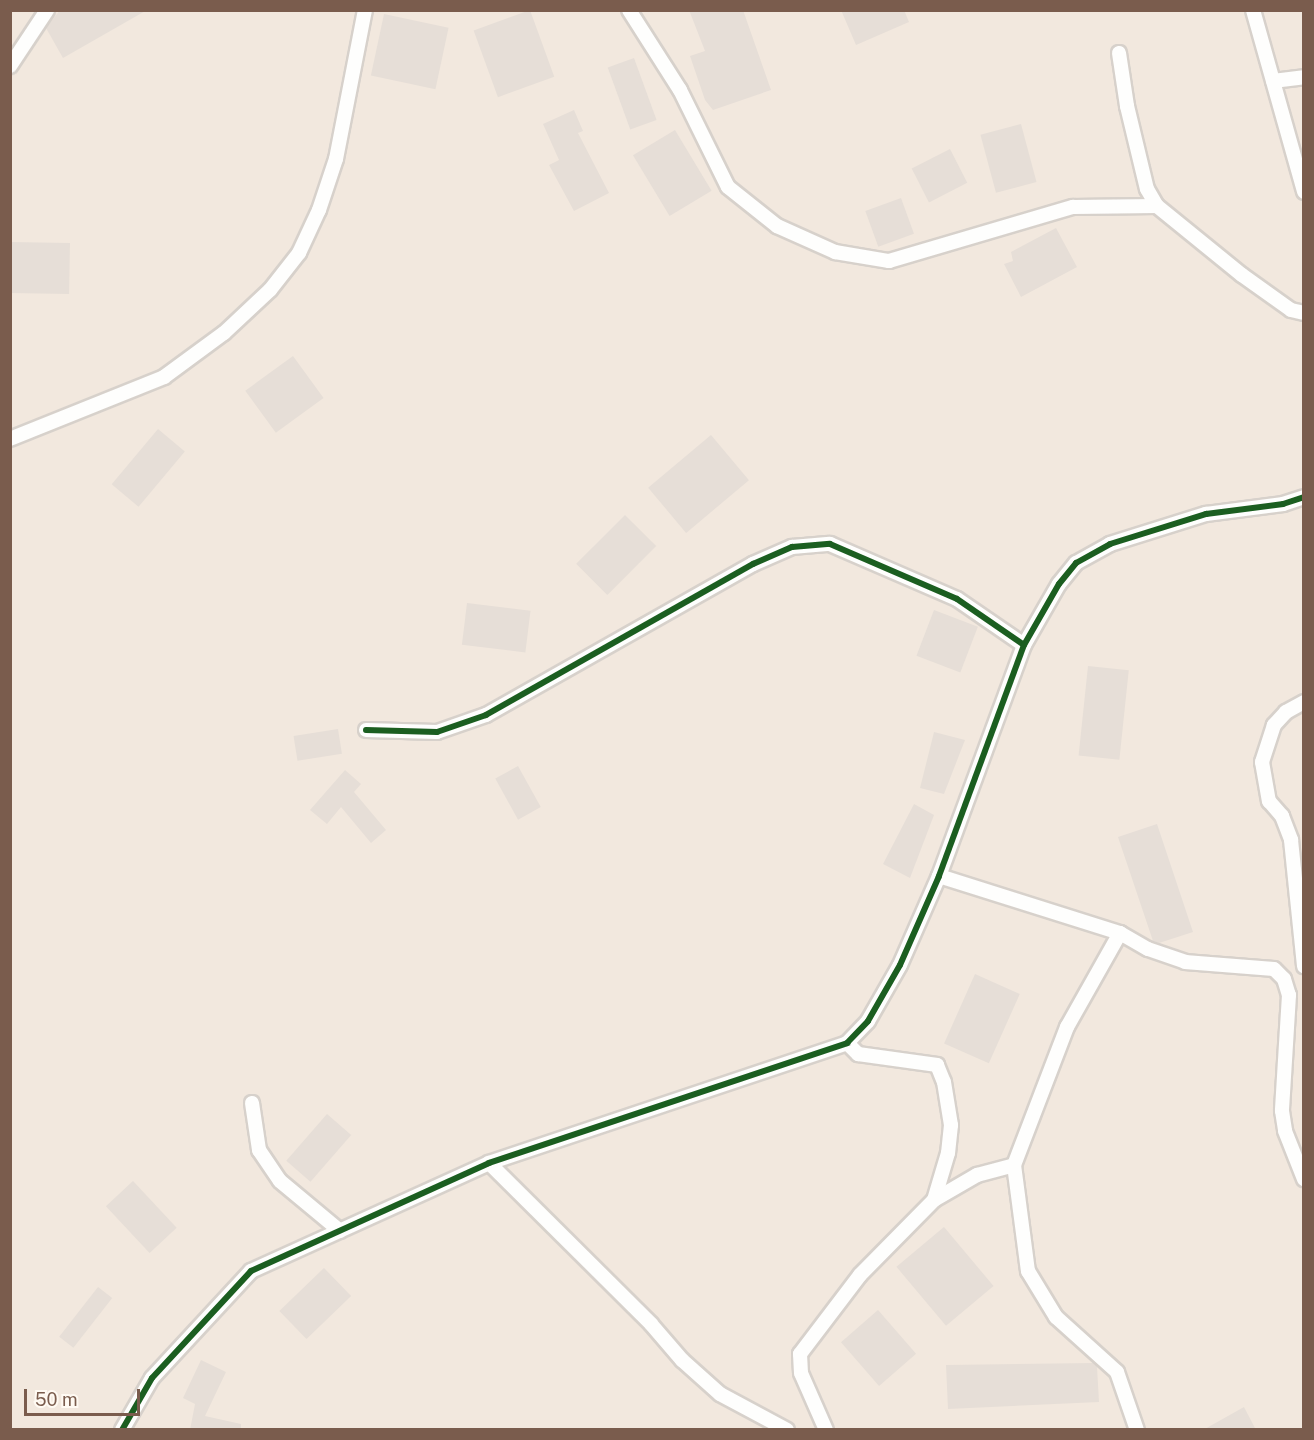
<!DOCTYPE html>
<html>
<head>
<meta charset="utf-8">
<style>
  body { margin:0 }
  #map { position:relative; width:1314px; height:1440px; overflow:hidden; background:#f9f5f0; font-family:"Public Sans",sans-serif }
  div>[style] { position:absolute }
  .residential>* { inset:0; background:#f2e8de; transform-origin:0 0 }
  .building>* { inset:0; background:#e6ded7; transform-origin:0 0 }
  .roads { filter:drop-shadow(2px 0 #d7d1cb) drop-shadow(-2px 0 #d7d1cb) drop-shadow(0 2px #d7d1cb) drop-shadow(0 -2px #d7d1cb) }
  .street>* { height:14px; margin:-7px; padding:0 7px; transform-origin:7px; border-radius:7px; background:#fefefd }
  .cycleway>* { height:6px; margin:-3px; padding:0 3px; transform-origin:3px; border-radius:3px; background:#1b5e20 }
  span { translate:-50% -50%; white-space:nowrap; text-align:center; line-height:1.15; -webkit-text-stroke:4.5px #fffaf3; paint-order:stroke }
  .frame { position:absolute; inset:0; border:12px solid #7a5c4d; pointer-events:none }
  .scale { position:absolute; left:24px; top:1389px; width:116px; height:27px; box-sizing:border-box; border:3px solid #7a5c4d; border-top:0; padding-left:8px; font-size:18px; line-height:21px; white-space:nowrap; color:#7a5c4d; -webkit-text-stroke:4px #fffaf3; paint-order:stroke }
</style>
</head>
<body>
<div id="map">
  <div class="residential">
    <i style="left:11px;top:11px;width:1292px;height:1418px"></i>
  </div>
  <div class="building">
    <i style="clip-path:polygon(60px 10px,147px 10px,63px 58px,46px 28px)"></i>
    <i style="left:530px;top:10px;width:71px;height:60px;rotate:70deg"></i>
    <i style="clip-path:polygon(689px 10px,743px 10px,771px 90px,713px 110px,705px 100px,690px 56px,705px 51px)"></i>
    <i style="clip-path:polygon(841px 10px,904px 10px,909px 22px,856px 45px)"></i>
    <i style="left:384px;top:14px;width:66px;height:63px;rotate:12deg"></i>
    <i style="left:634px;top:58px;width:66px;height:28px;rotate:70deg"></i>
    <i style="clip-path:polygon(574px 110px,583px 131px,578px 133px,609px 193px,574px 211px,549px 165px,559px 160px,543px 124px)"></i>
    <i style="left:1021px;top:124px;width:60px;height:42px;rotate:75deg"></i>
    <i style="left:675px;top:130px;width:71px;height:49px;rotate:59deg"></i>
    <i style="left:950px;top:149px;width:38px;height:43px;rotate:63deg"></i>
    <i style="left:901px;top:198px;width:38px;height:38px;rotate:70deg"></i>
    <i style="clip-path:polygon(1056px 228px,1077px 267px,1021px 297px,1004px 264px,1013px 261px,1011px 252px)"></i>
    <i style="left:10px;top:242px;width:60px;height:51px;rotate:1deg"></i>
    <i style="left:293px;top:356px;width:52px;height:59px;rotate:54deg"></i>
    <i style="left:158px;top:429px;width:35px;height:72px;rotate:40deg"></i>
    <i style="left:711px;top:435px;width:59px;height:82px;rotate:50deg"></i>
    <i style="left:625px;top:515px;width:44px;height:69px;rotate:45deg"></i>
    <i style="left:467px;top:603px;width:64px;height:42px;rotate:7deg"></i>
    <i style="left:934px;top:610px;width:47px;height:49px;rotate:21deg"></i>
    <i style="left:1088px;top:666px;width:41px;height:90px;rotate:6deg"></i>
    <i style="left:338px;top:729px;width:25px;height:45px;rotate:81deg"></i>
    <i style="clip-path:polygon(934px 732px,965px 740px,944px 794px,920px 788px)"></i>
    <i style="left:518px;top:766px;width:47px;height:26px;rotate:61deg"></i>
    <i style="clip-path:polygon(345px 770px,361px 784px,354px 792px,386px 830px,371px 843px,341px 807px,327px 824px,310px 810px)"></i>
    <i style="clip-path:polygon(914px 804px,934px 815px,910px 878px,883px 864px)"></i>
    <i style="clip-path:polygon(1157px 824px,1193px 932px,1159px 943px,1153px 941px,1118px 837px)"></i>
    <i style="left:975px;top:974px;width:49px;height:76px;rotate:24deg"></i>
    <i style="left:327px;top:1114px;width:32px;height:62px;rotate:41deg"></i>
    <i style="left:133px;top:1181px;width:64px;height:37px;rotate:47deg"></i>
    <i style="left:944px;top:1227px;width:77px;height:62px;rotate:50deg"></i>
    <i style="left:324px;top:1268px;width:39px;height:62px;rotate:46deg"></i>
    <i style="left:98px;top:1287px;width:18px;height:63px;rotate:38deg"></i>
    <i style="left:878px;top:1310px;width:58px;height:49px;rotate:49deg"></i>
    <i style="clip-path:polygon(201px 1360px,226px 1372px,205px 1416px,241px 1424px,241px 1430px,190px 1430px,195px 1404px,183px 1398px)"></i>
    <i style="clip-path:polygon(1093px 1363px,1097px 1367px,1099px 1402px,948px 1409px,946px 1365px)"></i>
    <i style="clip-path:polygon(1244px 1407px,1256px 1430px,1203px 1430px)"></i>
  </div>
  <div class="roads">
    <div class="street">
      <i style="left:629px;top:10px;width:95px;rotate:57.5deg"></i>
      <i style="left:680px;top:90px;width:108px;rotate:63.7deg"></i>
      <i style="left:728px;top:187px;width:63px;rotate:38.5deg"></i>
      <i style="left:777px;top:226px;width:64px;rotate:24.1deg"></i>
      <i style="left:835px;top:252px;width:55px;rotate:9.5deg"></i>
      <i style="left:889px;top:261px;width:192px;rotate:-16.4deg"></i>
      <i style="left:1073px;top:207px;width:84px;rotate:-0.7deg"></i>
      <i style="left:1253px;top:10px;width:189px;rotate:74.3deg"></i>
      <i style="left:1119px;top:53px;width:54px;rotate:81.4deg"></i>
      <i style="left:1127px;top:106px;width:85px;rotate:76.5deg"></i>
      <i style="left:1147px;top:189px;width:20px;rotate:60deg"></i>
      <i style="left:1157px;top:206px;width:109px;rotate:39.1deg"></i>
      <i style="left:1242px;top:275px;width:60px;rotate:35.5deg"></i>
      <i style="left:1291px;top:310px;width:13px;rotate:13deg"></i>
      <i style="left:10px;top:66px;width:67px;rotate:-56.5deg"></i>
      <i style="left:1273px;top:81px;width:31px;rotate:-7deg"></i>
      <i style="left:10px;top:439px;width:166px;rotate:-21.9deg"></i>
      <i style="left:164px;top:377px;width:74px;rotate:-36.3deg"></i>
      <i style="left:224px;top:333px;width:63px;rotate:-43.1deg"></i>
      <i style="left:270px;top:290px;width:47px;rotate:-51.9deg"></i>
      <i style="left:299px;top:253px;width:47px;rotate:-65.1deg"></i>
      <i style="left:319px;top:210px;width:54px;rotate:-71.6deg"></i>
      <i style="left:336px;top:159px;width:152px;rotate:-79deg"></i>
      <i style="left:1304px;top:702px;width:21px;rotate:151deg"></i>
      <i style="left:1286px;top:712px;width:18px;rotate:133deg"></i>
      <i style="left:1274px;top:725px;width:39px;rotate:108deg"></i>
      <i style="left:1262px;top:762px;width:40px;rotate:80deg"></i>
      <i style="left:1269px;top:801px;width:20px;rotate:49deg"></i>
      <i style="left:1282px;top:816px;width:26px;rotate:69deg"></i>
      <i style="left:1291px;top:840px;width:127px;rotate:84.1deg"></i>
      <i style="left:366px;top:730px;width:71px;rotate:1.6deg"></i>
      <i style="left:437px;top:732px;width:52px;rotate:-19.1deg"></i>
      <i style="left:486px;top:715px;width:307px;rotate:-29.5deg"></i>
      <i style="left:753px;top:564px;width:43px;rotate:-23.6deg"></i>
      <i style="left:792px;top:547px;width:38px;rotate:-5deg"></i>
      <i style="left:830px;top:544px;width:138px;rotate:23.4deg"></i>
      <i style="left:957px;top:599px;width:81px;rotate:34.5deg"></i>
      <i style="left:939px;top:876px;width:190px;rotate:17.5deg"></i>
      <i style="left:1120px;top:933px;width:32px;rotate:30deg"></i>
      <i style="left:1148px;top:949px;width:39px;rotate:19deg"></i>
      <i style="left:1185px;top:962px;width:89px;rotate:4.5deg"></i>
      <i style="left:1274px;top:969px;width:14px;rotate:45deg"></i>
      <i style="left:1284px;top:979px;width:17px;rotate:73deg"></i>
      <i style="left:1289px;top:995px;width:116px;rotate:93.5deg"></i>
      <i style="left:1282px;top:1111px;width:20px;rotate:81deg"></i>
      <i style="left:1285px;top:1131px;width:52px;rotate:68.4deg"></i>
      <i style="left:1120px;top:933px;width:108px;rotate:119.4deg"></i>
      <i style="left:1067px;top:1027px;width:148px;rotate:111deg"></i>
      <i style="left:1014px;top:1165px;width:107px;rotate:82.5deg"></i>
      <i style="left:1028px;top:1271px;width:54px;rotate:58.7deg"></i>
      <i style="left:1056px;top:1317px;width:82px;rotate:42deg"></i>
      <i style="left:1117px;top:1372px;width:61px;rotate:71deg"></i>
      <i style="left:847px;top:1043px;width:16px;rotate:45deg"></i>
      <i style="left:858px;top:1054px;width:80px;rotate:7.9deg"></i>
      <i style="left:937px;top:1065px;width:18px;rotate:68deg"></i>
      <i style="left:944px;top:1082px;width:44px;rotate:80.8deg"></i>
      <i style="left:951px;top:1125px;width:28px;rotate:96deg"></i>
      <i style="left:948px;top:1153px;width:49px;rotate:106.6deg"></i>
      <i style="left:252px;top:1103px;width:48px;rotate:81.5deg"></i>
      <i style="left:259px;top:1150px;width:37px;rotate:56deg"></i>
      <i style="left:280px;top:1181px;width:78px;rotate:39.8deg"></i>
      <i style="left:489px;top:1163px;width:228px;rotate:44.8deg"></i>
      <i style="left:651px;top:1324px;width:48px;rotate:49.3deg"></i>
      <i style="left:682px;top:1360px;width:51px;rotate:41.8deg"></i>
      <i style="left:720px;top:1394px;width:76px;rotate:28.2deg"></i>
      <i style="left:122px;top:1430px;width:60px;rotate:-60deg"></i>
      <i style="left:152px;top:1378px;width:146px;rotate:-47.2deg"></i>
      <i style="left:251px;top:1271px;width:261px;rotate:-24.4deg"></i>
      <i style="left:489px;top:1163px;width:378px;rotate:-18.5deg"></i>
      <i style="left:847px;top:1043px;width:30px;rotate:-46deg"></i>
      <i style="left:868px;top:1021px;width:64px;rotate:-60.3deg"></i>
      <i style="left:900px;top:965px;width:97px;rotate:-66.3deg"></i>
      <i style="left:939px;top:876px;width:246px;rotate:-69.8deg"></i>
      <i style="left:1024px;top:645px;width:70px;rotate:-60.2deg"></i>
      <i style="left:1059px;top:584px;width:27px;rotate:-51deg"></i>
      <i style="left:1076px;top:563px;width:39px;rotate:-29deg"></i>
      <i style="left:1110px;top:544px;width:101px;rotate:-17.4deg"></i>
      <i style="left:1206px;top:514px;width:78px;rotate:-7.4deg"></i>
      <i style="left:1283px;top:504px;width:22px;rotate:-18deg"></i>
      <i style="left:826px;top:1430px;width:62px;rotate:-113.7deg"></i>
      <i style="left:801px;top:1373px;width:19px;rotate:-93deg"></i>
      <i style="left:800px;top:1354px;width:99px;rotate:-52.8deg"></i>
      <i style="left:860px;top:1275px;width:105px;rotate:-45.4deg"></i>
      <i style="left:934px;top:1200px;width:50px;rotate:-30.2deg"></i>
      <i style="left:977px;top:1175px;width:38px;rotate:-15deg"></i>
    </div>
  </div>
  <div class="cycleway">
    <i style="left:366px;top:730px;width:71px;rotate:1.6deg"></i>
    <i style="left:437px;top:732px;width:52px;rotate:-19.1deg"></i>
    <i style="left:486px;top:715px;width:307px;rotate:-29.5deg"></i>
    <i style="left:753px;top:564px;width:43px;rotate:-23.6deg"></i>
    <i style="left:792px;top:547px;width:38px;rotate:-5deg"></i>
    <i style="left:830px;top:544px;width:138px;rotate:23.4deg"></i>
    <i style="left:957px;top:599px;width:81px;rotate:34.5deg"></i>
    <i style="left:122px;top:1430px;width:60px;rotate:-60deg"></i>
    <i style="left:152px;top:1378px;width:146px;rotate:-47.2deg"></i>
    <i style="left:251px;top:1271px;width:261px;rotate:-24.4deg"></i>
    <i style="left:489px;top:1163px;width:378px;rotate:-18.5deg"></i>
    <i style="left:847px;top:1043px;width:30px;rotate:-46deg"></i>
    <i style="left:868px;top:1021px;width:64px;rotate:-60.3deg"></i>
    <i style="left:900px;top:965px;width:97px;rotate:-66.3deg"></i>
    <i style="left:939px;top:876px;width:246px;rotate:-69.8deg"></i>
    <i style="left:1024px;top:645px;width:70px;rotate:-60.2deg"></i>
    <i style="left:1059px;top:584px;width:27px;rotate:-51deg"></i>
    <i style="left:1076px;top:563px;width:39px;rotate:-29deg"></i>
    <i style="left:1110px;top:544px;width:101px;rotate:-17.4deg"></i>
    <i style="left:1206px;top:514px;width:78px;rotate:-7.4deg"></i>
    <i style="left:1283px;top:504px;width:22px;rotate:-18deg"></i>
  </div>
  <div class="frame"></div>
  <div class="scale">50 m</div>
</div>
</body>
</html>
